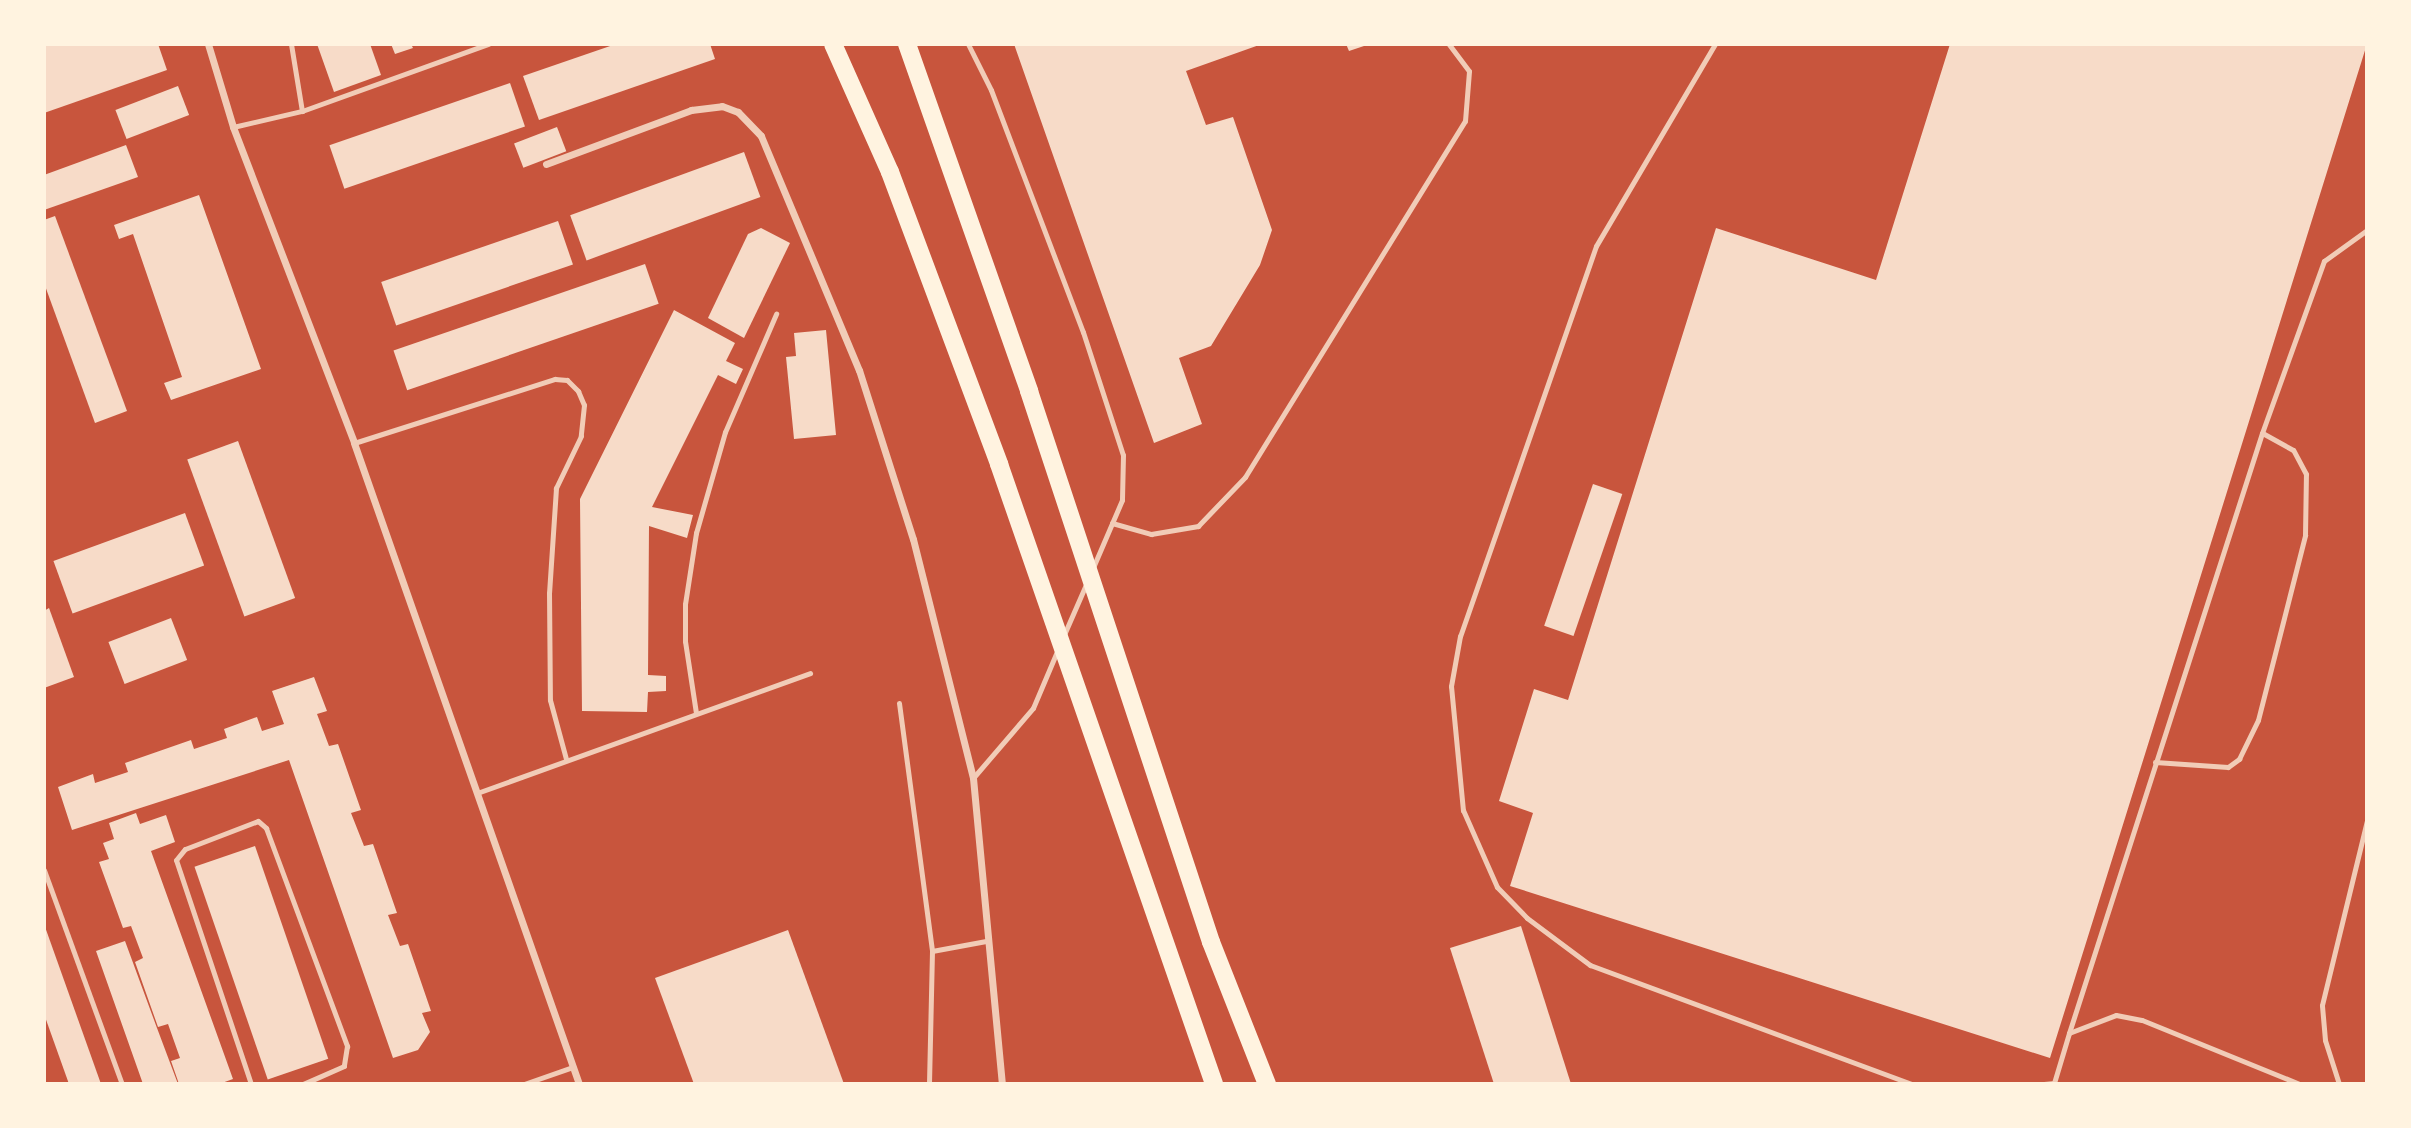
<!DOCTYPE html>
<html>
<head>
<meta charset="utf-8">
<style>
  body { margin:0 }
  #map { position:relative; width:2411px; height:1128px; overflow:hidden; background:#c8553d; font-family:"Work Sans",sans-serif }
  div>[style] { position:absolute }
  .building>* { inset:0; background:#f7dbc8; transform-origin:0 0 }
  .service>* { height:5px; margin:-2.5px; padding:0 2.5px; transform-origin:2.5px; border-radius:2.5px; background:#f1ccb7 }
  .minor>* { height:7px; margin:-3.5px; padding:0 3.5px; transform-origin:3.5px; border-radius:3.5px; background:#f1ccb7 }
  .primary>* { height:18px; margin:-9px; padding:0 9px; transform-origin:9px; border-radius:9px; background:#fff3e0 }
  span { translate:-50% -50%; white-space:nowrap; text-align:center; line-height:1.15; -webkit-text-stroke:5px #fff3e0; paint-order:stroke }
  .frame { position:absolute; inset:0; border:46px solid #fff3e0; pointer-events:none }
</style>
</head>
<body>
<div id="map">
  <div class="building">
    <i style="clip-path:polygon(44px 44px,158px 44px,167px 70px,44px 113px)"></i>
    <i style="clip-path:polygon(317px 44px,370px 44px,381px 75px,334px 92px)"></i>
    <i style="clip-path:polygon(391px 44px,411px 44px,413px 48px,395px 54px)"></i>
    <i style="clip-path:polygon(616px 44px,710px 44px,715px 59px,539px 120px,523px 76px)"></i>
    <i style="clip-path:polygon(1014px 44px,1262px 44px,1186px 71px,1206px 125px,1233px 117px,1272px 230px,1260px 265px,1211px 346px,1179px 358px,1202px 424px,1154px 443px)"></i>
    <i style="clip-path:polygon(1346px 44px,1370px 44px,1349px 51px)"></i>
    <i style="clip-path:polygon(1950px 44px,2367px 44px,2050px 1058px,1510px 886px,1533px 813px,1499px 801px,1534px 689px,1568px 700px,1716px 228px,1876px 280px)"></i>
    <i style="left:510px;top:83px;width:46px;height:191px;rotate:71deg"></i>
    <i style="left:178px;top:86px;width:31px;height:67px;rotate:69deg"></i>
    <i style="left:557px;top:127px;width:26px;height:46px;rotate:69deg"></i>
    <i style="clip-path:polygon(126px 145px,138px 177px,44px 210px,44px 175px)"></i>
    <i style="left:744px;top:152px;width:48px;height:185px;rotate:70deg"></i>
    <i style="clip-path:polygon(199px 195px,261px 369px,171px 400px,164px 383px,182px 377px,133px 234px,119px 239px,114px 225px)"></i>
    <i style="clip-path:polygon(55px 216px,127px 411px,95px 423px,44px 283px,44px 220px)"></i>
    <i style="left:558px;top:221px;width:46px;height:187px;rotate:71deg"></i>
    <i style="clip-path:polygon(761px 228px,790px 243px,744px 338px,708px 318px,748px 234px)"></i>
    <i style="left:645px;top:264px;width:42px;height:266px;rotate:71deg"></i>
    <i style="clip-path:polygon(674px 310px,735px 343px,726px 361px,743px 369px,736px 384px,718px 375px,652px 507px,693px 515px,687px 538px,649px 526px,648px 675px,666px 676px,666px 691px,648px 692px,647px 712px,582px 711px,580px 499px)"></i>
    <i style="clip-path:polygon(826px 330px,836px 435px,794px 439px,786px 357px,796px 356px,794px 333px)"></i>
    <i style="left:238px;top:441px;width:167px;height:54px;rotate:70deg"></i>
    <i style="left:1593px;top:484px;width:31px;height:150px;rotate:19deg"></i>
    <i style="left:185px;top:513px;width:56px;height:140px;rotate:70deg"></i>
    <i style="clip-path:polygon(49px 608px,74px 677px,44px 688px,44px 611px)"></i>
    <i style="left:171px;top:618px;width:45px;height:67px;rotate:69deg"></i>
    <i style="clip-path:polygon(314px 677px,327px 711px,317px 714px,329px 746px,338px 744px,361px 810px,351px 813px,364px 846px,373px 844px,397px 913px,388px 915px,400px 946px,408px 944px,431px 1011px,422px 1013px,430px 1032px,418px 1050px,393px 1058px,289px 760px,72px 830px,58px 787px,93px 774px,95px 783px,128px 772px,125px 763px,191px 740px,194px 749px,227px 738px,224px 729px,257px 717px,262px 731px,284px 724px,272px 691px)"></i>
    <i style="clip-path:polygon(136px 813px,140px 824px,166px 815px,175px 842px,151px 851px,233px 1079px,219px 1084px,179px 1084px,171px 1061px,180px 1058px,168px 1024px,158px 1027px,135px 962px,143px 958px,131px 926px,123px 928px,99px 862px,109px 859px,103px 843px,114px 839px,109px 823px)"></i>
    <i style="left:255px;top:846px;width:225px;height:64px;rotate:71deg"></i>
    <i style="clip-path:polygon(44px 924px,101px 1084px,69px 1084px,44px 1014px)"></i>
    <i style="clip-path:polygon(1521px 926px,1571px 1084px,1494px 1084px,1450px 948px)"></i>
    <i style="clip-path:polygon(788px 930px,844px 1084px,694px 1084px,655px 978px)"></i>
    <i style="clip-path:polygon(125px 941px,157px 1028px,178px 1084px,143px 1084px,96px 951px)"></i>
  </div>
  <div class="service">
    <i style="left:291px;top:44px;width:68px;rotate:80.7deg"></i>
    <i style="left:968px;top:44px;width:51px;rotate:63.4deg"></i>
    <i style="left:991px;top:90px;width:259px;rotate:69.2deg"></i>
    <i style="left:1083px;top:332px;width:129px;rotate:72deg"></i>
    <i style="left:1123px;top:455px;width:45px;rotate:91.3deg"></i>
    <i style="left:1122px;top:500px;width:76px;rotate:113.2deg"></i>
    <i style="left:1715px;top:44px;width:234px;rotate:120.5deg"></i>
    <i style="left:1596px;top:246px;width:413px;rotate:109.2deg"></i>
    <i style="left:1460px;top:636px;width:51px;rotate:100.2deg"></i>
    <i style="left:1451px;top:686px;width:125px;rotate:84.5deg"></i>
    <i style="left:1463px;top:810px;width:84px;rotate:66.2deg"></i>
    <i style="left:1497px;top:887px;width:43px;rotate:45.9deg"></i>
    <i style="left:1527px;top:918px;width:79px;rotate:36.7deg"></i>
    <i style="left:1590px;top:965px;width:343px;rotate:20.3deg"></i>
    <i style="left:233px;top:127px;width:71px;rotate:-13.1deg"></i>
    <i style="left:302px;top:111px;width:198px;rotate:-19.8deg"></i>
    <i style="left:354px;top:443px;width:211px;rotate:-17.7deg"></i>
    <i style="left:555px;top:379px;width:12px;rotate:5deg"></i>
    <i style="left:567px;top:380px;width:16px;rotate:45deg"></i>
    <i style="left:578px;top:391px;width:15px;rotate:67deg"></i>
    <i style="left:584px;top:405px;width:31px;rotate:96deg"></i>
    <i style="left:581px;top:436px;width:58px;rotate:115.7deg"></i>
    <i style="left:556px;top:488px;width:105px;rotate:93.8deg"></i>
    <i style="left:549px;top:593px;width:107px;rotate:89.5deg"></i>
    <i style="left:550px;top:700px;width:61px;rotate:74.8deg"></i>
    <i style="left:1112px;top:523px;width:41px;rotate:15.8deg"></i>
    <i style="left:1151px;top:534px;width:48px;rotate:-9.7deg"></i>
    <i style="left:1198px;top:526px;width:68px;rotate:-46.2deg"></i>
    <i style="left:1245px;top:477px;width:418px;rotate:-58.3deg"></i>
    <i style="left:1465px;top:121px;width:50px;rotate:-85.4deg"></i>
    <i style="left:1469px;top:71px;width:34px;rotate:-127deg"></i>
    <i style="left:1063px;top:637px;width:60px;rotate:-66.4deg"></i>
    <i style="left:899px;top:703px;width:250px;rotate:82.4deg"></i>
    <i style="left:932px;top:951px;width:133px;rotate:91.3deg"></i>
    <i style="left:696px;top:713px;width:73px;rotate:-98.7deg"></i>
    <i style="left:685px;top:641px;width:37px;rotate:-90deg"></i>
    <i style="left:685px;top:604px;width:72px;rotate:-81.2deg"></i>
    <i style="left:696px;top:533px;width:105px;rotate:-74deg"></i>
    <i style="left:725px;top:432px;width:129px;rotate:-66.6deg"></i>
    <i style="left:2155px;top:762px;width:73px;rotate:3.9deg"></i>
    <i style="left:2228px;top:767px;width:14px;rotate:-36deg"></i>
    <i style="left:2239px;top:759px;width:43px;rotate:-64deg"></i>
    <i style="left:2258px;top:720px;width:191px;rotate:-75.7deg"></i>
    <i style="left:2305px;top:535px;width:61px;rotate:-89.1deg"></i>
    <i style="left:2306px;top:474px;width:27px;rotate:-118deg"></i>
    <i style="left:2293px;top:450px;width:35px;rotate:-151deg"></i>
    <i style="left:973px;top:778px;width:92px;rotate:-49.4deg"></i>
    <i style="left:1033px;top:708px;width:64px;rotate:-67deg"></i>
    <i style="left:477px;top:793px;width:354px;rotate:-19.8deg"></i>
    <i style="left:44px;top:870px;width:228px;rotate:70deg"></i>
    <i style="left:932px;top:951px;width:55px;rotate:-10.5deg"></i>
    <i style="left:2069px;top:1033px;width:630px;rotate:-72.17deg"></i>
    <i style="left:2262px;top:433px;width:183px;rotate:-70.2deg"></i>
    <i style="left:2324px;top:261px;width:53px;rotate:-35.8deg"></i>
    <i style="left:251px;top:1084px;width:236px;rotate:-108.5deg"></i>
    <i style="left:176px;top:860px;width:14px;rotate:-51deg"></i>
    <i style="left:185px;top:849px;width:78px;rotate:-21deg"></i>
    <i style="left:258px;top:821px;width:11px;rotate:41deg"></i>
    <i style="left:266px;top:828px;width:233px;rotate:69.6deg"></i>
    <i style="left:347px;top:1046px;width:20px;rotate:99deg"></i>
    <i style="left:344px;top:1066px;width:45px;rotate:156.3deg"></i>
    <i style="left:524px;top:1084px;width:52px;rotate:-19.1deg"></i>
    <i style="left:2044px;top:1084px;width:10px;rotate:-6deg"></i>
    <i style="left:2054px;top:1083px;width:52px;rotate:-73.3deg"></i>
    <i style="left:2069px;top:1033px;width:50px;rotate:-21deg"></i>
    <i style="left:2116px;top:1015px;width:26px;rotate:11deg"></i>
    <i style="left:2142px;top:1020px;width:170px;rotate:22.1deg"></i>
    <i style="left:2339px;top:1084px;width:46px;rotate:-107.7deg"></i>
    <i style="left:2325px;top:1040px;width:35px;rotate:-95deg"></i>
    <i style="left:2322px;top:1005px;width:189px;rotate:-76.3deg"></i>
  </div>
  <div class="minor">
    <i style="left:208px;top:44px;width:87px;rotate:73.2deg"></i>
    <i style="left:233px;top:127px;width:338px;rotate:69deg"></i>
    <i style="left:354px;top:443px;width:679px;rotate:70.66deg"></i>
    <i style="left:546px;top:164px;width:155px;rotate:-20.4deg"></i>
    <i style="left:691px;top:110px;width:31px;rotate:-7deg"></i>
    <i style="left:722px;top:106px;width:17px;rotate:21deg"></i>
    <i style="left:738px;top:112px;width:33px;rotate:46deg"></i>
    <i style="left:761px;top:136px;width:254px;rotate:67.3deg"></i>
    <i style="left:859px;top:370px;width:177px;rotate:72.3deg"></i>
    <i style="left:913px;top:539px;width:246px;rotate:75.9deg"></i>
    <i style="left:973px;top:778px;width:307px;rotate:84.6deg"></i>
  </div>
  <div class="primary">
    <i style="left:833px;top:44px;width:140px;rotate:66deg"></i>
    <i style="left:890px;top:172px;width:312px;rotate:69.5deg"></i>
    <i style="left:999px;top:464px;width:656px;rotate:70.87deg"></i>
    <i style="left:907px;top:44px;width:368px;rotate:70.6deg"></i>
    <i style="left:1029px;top:391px;width:580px;rotate:71.72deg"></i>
    <i style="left:1211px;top:942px;width:153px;rotate:68.5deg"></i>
  </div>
  <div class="frame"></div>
</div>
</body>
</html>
